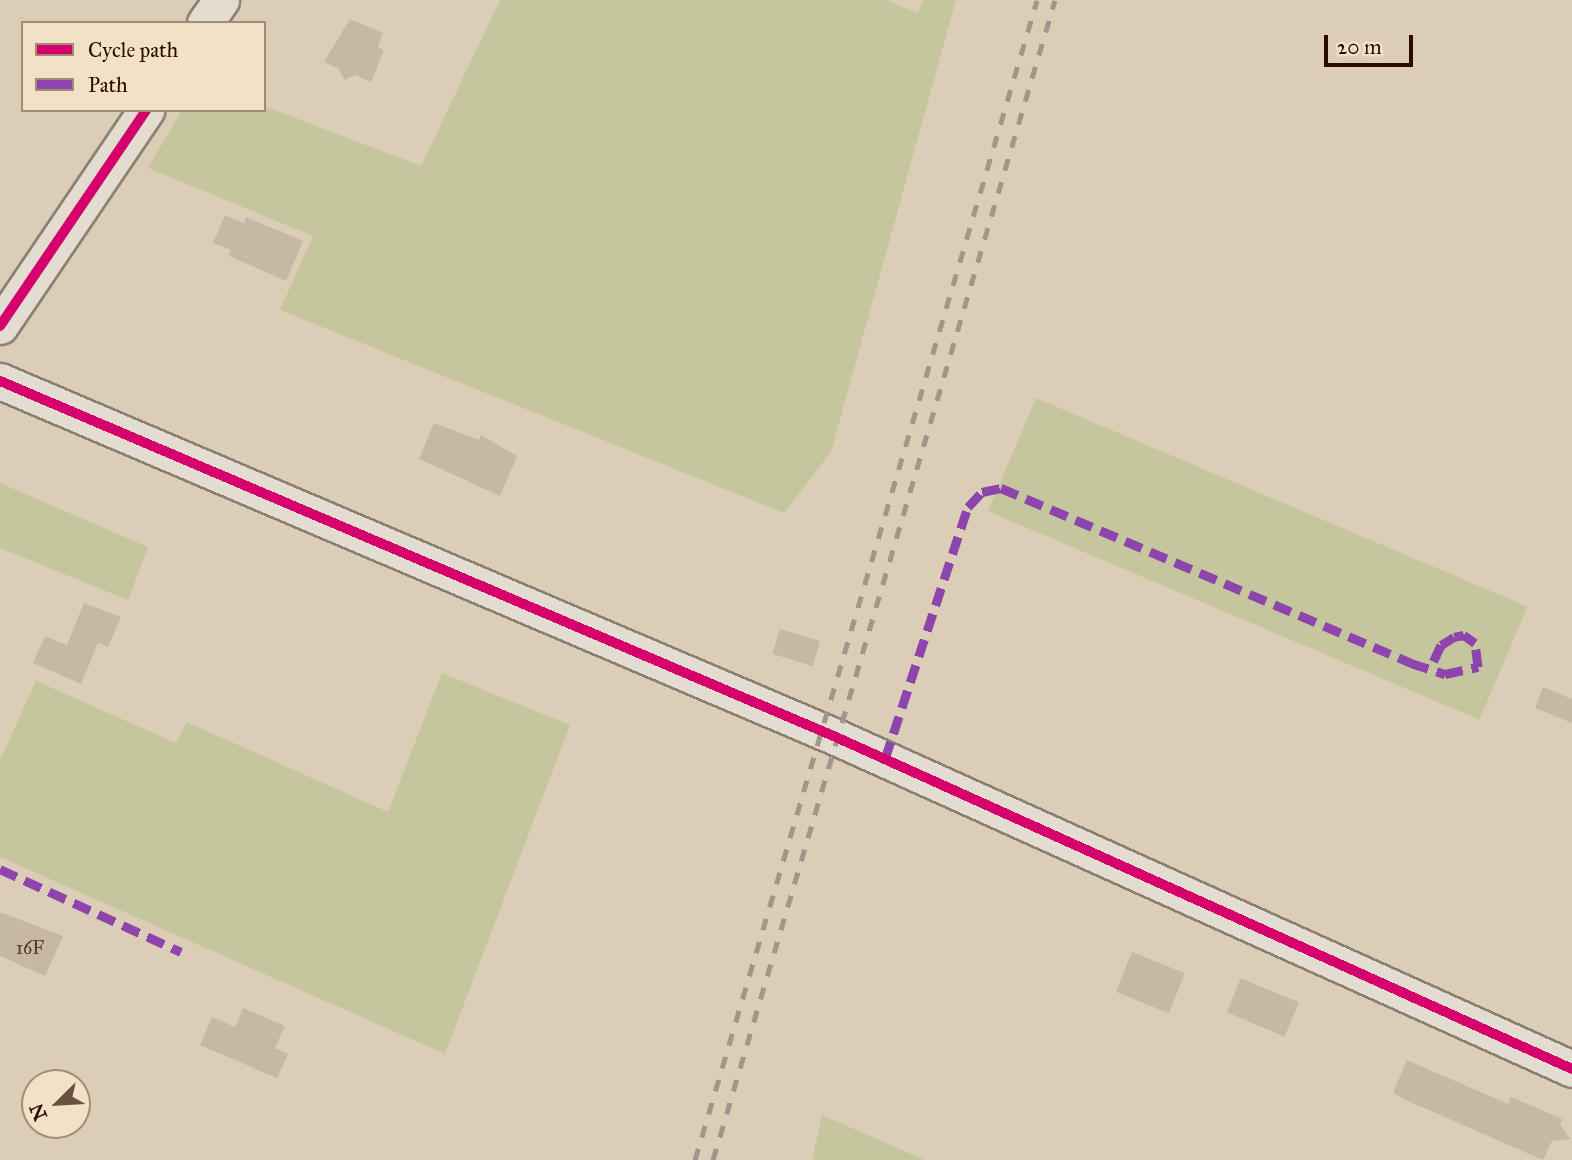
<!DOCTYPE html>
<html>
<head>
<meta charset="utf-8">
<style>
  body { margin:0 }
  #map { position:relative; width:1572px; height:1160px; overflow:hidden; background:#dcceb6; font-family:"IM FELL Great Primer",serif }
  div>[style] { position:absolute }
  .green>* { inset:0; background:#c5c59e; transform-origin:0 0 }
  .building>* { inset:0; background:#c7b7a5; transform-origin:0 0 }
  .roads { filter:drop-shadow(2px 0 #8c8072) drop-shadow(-2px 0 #8c8072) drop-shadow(0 2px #8c8072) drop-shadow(0 -2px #8c8072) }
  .street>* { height:35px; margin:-17.5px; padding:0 17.5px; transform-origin:17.5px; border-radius:17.5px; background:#e3dcd0 }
  .rail>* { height:5px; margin-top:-2.5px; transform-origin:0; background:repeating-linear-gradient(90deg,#9f968c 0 12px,transparent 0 24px) }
  .quiet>* { height:9px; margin-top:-4.5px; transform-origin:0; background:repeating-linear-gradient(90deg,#8e44ad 0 18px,transparent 0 27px) }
  .cycleway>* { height:10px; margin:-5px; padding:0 5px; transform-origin:5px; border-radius:5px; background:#d6006c }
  span { translate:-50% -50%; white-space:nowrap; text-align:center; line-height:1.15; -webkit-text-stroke:6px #f2e1c6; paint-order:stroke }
  .number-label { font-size:18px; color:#53382a }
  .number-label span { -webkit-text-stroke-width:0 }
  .legend { position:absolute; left:21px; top:21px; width:245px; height:91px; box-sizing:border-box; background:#f2e1c6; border:2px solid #a28c77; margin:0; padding:9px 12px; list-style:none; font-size:21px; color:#2b0d00 }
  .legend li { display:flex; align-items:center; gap:14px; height:35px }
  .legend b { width:35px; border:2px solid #a28c77 }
  .north { position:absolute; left:21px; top:1069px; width:70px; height:70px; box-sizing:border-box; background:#f2e1c6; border:2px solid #a28c77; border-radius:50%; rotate:246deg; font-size:19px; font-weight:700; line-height:28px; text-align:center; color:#2b0d00 }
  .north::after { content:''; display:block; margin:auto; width:24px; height:32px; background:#695140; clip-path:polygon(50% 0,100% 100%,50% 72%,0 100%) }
  .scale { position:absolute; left:1324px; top:35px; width:89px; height:32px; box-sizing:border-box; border:4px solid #2b0d00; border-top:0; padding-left:9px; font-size:21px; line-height:24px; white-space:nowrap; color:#2b0d00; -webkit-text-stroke:5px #f2e1c6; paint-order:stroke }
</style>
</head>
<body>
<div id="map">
  <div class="green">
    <i style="clip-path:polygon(500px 0,886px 0,918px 13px,923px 0,956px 0,831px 452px,784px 513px,280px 310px,313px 236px,148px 168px,182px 110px,264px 110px,264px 106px,421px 166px)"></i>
    <i style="left:1036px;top:398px;width:534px;height:123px;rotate:23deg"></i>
    <i style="clip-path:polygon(0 483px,148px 547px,128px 600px,0 548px)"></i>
    <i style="clip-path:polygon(442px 673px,570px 725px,445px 1054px,0 857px,0 760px,36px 681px,176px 743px,187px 722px,388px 812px)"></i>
    <i style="clip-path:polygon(822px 1115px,925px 1160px,812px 1160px)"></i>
  </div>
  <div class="building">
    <i style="clip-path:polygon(350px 19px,383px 33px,378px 47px,384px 50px,371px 82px,355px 75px,344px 80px,339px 69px,324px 62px)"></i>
    <i style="clip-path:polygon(225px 215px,244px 223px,246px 217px,303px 241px,286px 281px,229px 256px,231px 250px,213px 243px)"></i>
    <i style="clip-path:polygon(434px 423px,479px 440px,481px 435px,517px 456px,500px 496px,419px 459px)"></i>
    <i style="clip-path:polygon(84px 603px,121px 617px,108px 647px,98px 643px,81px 684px,33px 663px,45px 636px,67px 645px)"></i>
    <i style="left:780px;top:629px;width:42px;height:26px;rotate:17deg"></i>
    <i style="clip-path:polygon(1543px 687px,1572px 699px,1572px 723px,1535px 708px)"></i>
    <i style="clip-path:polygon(0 912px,63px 936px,45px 976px,0 956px)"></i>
    <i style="left:1132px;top:952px;width:57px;height:43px;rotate:22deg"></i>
    <i style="left:1241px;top:978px;width:63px;height:37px;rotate:23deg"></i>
    <i style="clip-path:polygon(243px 1008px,285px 1026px,275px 1048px,288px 1054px,277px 1078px,200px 1045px,212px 1017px,235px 1027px)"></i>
    <i style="clip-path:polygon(1407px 1060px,1508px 1104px,1511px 1097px,1562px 1119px,1560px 1124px,1570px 1139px,1552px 1141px,1543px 1160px,1406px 1100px,1393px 1093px)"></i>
  </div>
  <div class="roads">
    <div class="street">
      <i style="left:205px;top:23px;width:28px;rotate:-55deg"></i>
      <i style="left:0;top:326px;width:261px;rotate:-55.9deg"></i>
      <i style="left:0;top:381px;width:911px;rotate:23.07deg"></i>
      <i style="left:838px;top:738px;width:805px;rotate:24.27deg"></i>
    </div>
  </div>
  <div class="rail">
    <i style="left:695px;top:1160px;width:1209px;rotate:-73.57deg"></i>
    <i style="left:713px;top:1160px;width:1209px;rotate:-73.57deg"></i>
  </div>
  <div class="quiet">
    <i style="left:885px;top:759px;width:265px;rotate:-71.8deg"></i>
    <i style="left:968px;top:507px;width:21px;rotate:-47deg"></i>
    <i style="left:982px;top:492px;width:19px;rotate:-12deg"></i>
    <i style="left:1001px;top:488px;width:446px;rotate:23.1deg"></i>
    <i style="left:1411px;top:663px;width:36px;rotate:18deg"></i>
    <i style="left:1445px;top:674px;width:34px;rotate:-12deg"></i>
    <i style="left:1478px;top:667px;width:24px;rotate:-97deg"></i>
    <i style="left:1475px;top:643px;width:14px;rotate:-144deg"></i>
    <i style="left:1464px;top:635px;width:10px;rotate:169deg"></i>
    <i style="left:1454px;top:637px;width:15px;rotate:148deg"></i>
    <i style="left:1441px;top:645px;width:26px;rotate:115deg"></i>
    <i style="left:0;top:869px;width:199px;rotate:24.6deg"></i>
  </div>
  <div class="cycleway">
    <i style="left:0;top:326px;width:261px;rotate:-55.9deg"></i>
    <i style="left:0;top:381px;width:911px;rotate:23.07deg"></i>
    <i style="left:838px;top:738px;width:805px;rotate:24.27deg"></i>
  </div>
  <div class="number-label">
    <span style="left:30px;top:948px">16F</span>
  </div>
  <ul class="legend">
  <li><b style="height:9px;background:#d6006c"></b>Cycle path</li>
  <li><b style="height:9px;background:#8e44ad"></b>Path</li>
  </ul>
  <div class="north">N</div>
  <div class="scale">20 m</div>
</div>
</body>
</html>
